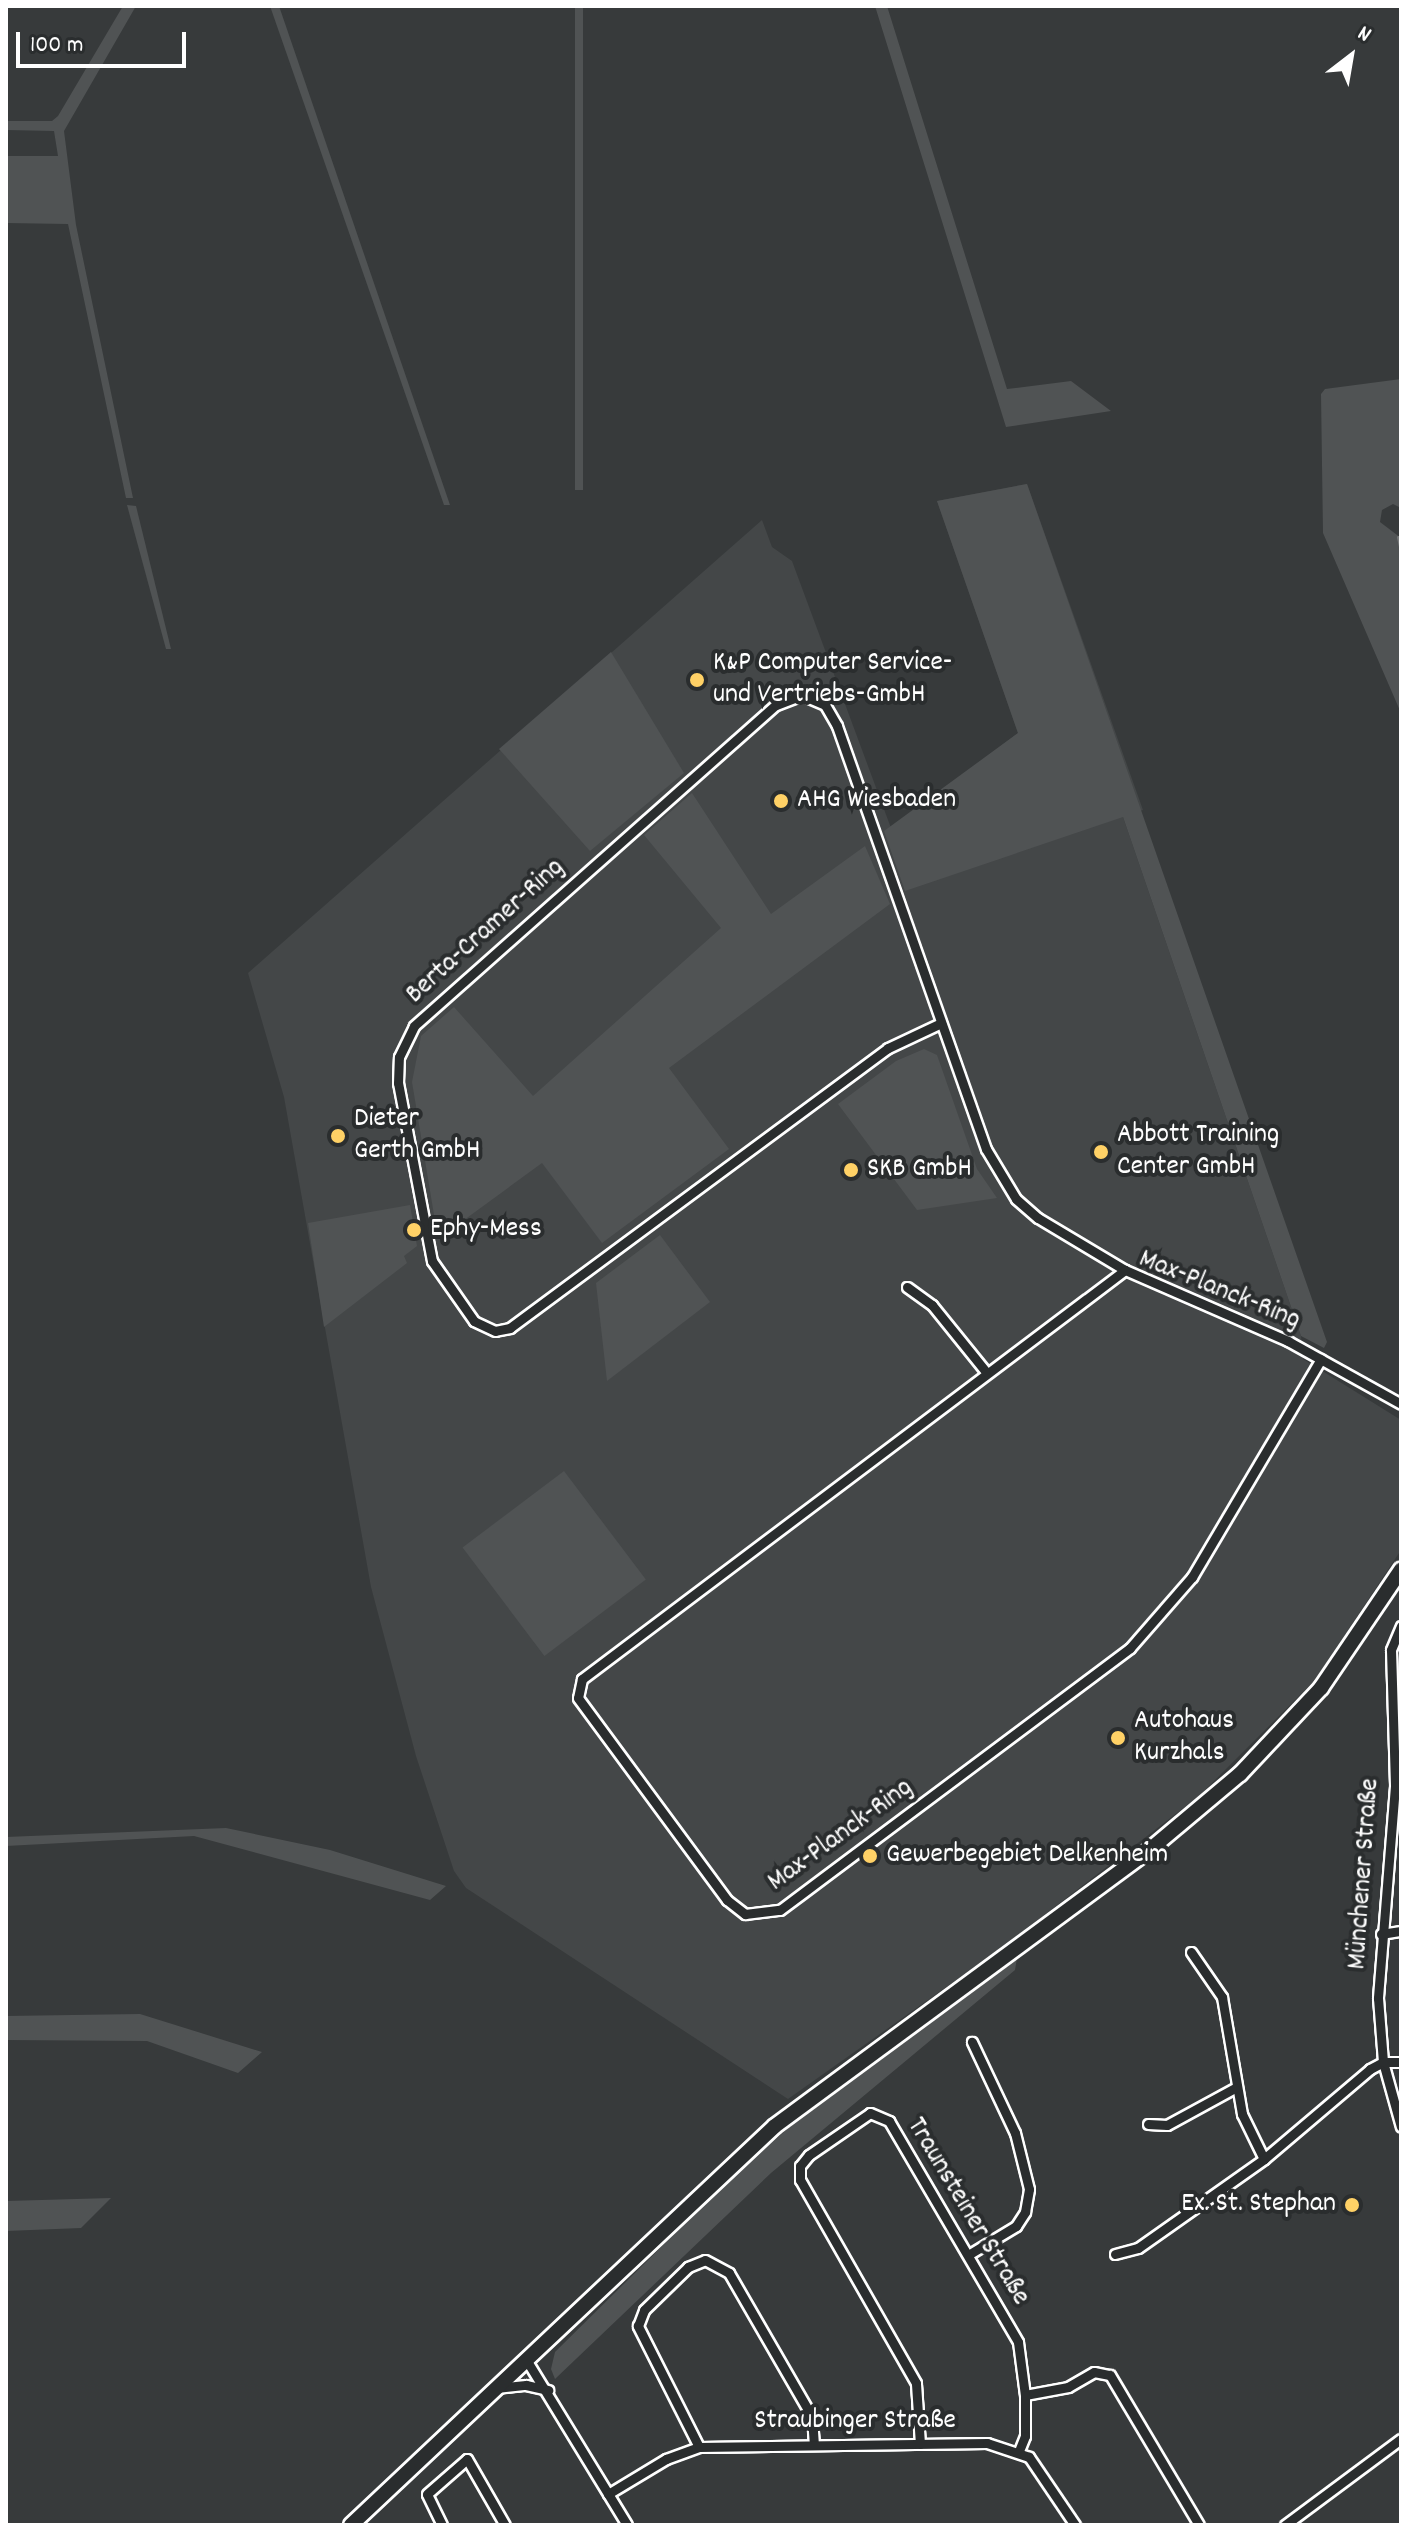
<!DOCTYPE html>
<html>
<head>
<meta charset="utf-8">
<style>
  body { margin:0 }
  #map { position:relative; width:1407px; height:2531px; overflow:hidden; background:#373a3b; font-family:Dekko,sans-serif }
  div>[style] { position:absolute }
  .built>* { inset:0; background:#444748 }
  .green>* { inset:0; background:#505354; transform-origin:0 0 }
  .stream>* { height:3px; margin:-1.5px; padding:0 1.5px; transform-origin:1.5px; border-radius:1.5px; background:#767879 }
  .roads { filter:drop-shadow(2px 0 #fff) drop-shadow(-2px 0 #fff) drop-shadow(0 2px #fff) drop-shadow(0 -2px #fff) }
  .minor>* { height:9px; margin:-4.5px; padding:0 4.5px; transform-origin:4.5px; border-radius:4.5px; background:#2a2d2e }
  .secondary>* { height:14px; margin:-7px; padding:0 7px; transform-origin:7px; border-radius:7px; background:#2a2d2e }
  .dots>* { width:22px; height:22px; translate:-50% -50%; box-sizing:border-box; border:4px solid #2a2d2e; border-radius:50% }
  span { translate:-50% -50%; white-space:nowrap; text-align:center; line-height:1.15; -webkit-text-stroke:8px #2a2d2e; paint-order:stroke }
  .poi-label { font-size:28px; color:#fff }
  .left { translate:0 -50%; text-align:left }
  .right { translate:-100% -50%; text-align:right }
  .street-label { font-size:28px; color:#fff }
  .frame { position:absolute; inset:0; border:8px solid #fff; pointer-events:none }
  .north { position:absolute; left:1311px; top:16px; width:80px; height:80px; -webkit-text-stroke:6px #2a2d2e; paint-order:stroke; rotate:31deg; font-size:22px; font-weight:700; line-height:32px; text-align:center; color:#fff }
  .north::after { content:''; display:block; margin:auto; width:28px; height:36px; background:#fff; clip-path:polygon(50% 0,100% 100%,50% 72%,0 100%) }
  .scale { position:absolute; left:16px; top:32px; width:170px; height:36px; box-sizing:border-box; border:4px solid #fff; border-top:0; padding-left:10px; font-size:24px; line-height:28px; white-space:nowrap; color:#fff; -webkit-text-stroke:6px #2a2d2e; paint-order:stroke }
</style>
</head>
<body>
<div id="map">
  <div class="built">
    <i style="clip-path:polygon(1027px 484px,1143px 810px,1123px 817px,1301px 1336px,1303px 1359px,1401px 1420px,1401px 1550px,1315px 1680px,1199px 1796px,1000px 1949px,788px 2099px,466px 1888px,454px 1871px,416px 1756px,371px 1587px,284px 1097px,248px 973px,762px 520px,772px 547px,792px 561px,891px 828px,1018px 733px,937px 501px)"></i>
  </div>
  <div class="green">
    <i style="clip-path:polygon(123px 6px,136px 6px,64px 131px,76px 225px,133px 498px,126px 498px,68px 224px,6px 223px,6px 156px,58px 156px,54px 131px,6px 130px,6px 121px,52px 121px,58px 116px)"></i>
    <i style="clip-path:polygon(270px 6px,279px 6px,450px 505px,444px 505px)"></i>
    <i style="left:575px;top:6px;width:8px;height:484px"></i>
    <i style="clip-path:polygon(875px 6px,887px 6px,1007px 389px,1071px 381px,1111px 411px,1006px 427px)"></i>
    <i style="clip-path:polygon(1401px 379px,1401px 508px,1393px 504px,1382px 510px,1380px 522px,1401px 538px,1401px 713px,1323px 533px,1321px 394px,1325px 389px)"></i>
    <i style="clip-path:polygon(1027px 484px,1327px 1342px,1324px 1348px,1301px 1336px,1123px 817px,905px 891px,884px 831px,1018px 733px,937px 501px)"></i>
    <i style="clip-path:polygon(127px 505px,136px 506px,171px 649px,166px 649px)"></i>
    <i style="clip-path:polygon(611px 652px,684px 773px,590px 851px,499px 749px)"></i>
    <i style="clip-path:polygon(692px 793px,771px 914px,865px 846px,890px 904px,669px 1068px,729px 1149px,602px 1243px,542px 1163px,438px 1239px,412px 1082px,421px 1036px,454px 1007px,533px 1096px,721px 928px,644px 835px)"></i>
    <i style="clip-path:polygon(924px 1049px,937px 1055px,977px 1169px,997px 1198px,917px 1210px,838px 1104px,896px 1061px)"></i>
    <i style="clip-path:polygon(410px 1205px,417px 1246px,404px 1256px,407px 1263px,324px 1327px,308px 1223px)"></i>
    <i style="clip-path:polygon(660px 1235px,710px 1302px,607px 1381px,596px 1283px)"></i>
    <i style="left:564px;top:1471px;width:136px;height:127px;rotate:53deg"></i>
    <i style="clip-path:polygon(226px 1828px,330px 1850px,446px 1886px,430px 1900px,194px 1836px,6px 1846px,6px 1837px)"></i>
    <i style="clip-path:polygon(1017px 1958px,1015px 1970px,771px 2173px,555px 2379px,551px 2369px,555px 2352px,730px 2179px,825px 2096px)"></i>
    <i style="clip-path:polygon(140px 2014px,262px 2052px,238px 2073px,147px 2041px,6px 2040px,6px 2016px)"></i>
    <i style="clip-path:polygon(111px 2198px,81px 2228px,6px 2231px,6px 2201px)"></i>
  </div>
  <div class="stream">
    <i style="left:1398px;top:537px;width:14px;rotate:78deg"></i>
  </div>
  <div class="roads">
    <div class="minor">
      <i style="left:941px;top:1023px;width:59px;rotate:154.7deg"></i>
      <i style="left:888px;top:1048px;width:470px;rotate:143.5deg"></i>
      <i style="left:510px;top:1328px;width:15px;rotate:169deg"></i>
      <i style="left:495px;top:1331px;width:23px;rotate:-155deg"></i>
      <i style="left:474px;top:1321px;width:73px;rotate:-125deg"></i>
      <i style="left:432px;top:1261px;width:181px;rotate:-100.8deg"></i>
      <i style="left:398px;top:1083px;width:26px;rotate:-88deg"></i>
      <i style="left:399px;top:1057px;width:34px;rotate:-64deg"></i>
      <i style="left:414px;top:1026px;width:484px;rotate:-41.6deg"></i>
      <i style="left:776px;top:705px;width:28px;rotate:-21deg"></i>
      <i style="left:802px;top:695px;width:25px;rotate:23deg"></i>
      <i style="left:825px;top:705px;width:24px;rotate:60deg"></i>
      <i style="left:837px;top:726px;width:448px;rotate:70.6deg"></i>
      <i style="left:986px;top:1149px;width:58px;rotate:59deg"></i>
      <i style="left:1016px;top:1199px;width:29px;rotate:41deg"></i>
      <i style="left:1038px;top:1218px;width:101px;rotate:30.9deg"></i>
      <i style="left:1125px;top:1270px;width:178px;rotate:23.5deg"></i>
      <i style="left:1288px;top:1341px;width:129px;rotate:29.1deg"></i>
      <i style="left:1125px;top:1270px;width:680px;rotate:143.01deg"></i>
      <i style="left:582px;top:1679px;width:19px;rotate:102deg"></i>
      <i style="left:578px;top:1698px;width:251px;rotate:53.6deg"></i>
      <i style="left:727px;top:1900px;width:23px;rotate:38deg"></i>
      <i style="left:745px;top:1914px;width:35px;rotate:-7deg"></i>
      <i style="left:780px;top:1910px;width:437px;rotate:-36.8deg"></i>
      <i style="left:1130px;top:1648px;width:94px;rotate:-48.9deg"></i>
      <i style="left:1192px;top:1577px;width:253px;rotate:-59.4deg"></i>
      <i style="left:907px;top:1287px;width:31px;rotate:36deg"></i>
      <i style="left:932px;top:1305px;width:86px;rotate:51.1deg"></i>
      <i style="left:1401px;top:1626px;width:26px;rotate:113deg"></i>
      <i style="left:1391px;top:1650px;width:136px;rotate:88.3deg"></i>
      <i style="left:1395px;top:1786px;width:213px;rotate:94.6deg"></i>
      <i style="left:1378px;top:1998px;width:64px;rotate:85.5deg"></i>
      <i style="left:1383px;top:2062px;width:67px;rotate:74.5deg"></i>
      <i style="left:1381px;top:1934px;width:20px;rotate:-9deg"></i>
      <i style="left:1191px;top:1952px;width:55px;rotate:55.4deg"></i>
      <i style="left:1222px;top:1997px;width:119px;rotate:80.3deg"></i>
      <i style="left:1242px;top:2114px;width:50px;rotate:63.9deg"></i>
      <i style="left:1148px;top:2124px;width:19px;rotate:3deg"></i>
      <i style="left:1167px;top:2125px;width:77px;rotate:-28.6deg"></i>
      <i style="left:1115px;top:2254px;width:24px;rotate:-15deg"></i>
      <i style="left:1138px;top:2248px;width:154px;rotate:-35.2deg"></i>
      <i style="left:1264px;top:2159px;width:139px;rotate:-40.3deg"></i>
      <i style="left:1370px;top:2069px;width:15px;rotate:-28deg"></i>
      <i style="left:1383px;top:2062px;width:18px"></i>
      <i style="left:968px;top:2255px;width:56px;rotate:-31.1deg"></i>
      <i style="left:1016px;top:2226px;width:17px;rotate:-57deg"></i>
      <i style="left:1025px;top:2212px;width:23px;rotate:-80deg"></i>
      <i style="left:1029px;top:2189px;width:58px;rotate:-104deg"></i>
      <i style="left:1015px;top:2133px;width:101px;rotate:-115.3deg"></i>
      <i style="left:527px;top:2361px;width:192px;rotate:58.6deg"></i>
      <i style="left:496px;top:2388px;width:30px;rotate:-6deg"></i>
      <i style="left:526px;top:2385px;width:23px;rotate:13deg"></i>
      <i style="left:1025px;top:2395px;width:44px;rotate:-10.5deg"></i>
      <i style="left:1068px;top:2387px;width:30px;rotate:-30deg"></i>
      <i style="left:1094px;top:2372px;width:16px;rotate:11deg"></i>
      <i style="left:1110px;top:2375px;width:174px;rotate:59.3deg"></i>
      <i style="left:920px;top:2444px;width:61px;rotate:-93.8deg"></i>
      <i style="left:916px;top:2383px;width:234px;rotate:-119.7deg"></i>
      <i style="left:800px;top:2180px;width:14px;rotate:-90deg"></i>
      <i style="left:800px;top:2166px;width:14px;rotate:-51deg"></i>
      <i style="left:809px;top:2155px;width:74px;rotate:-34.5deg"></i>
      <i style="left:870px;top:2113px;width:21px;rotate:23deg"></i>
      <i style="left:889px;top:2121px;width:256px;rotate:59.7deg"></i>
      <i style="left:1018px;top:2342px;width:53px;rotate:82.5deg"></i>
      <i style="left:1025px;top:2395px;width:41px;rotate:90deg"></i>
      <i style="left:1025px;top:2436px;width:16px;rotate:112deg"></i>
      <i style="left:699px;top:2447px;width:136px;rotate:-116.8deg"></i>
      <i style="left:638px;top:2326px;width:17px;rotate:-69deg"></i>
      <i style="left:644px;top:2310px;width:62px;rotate:-44.3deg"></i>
      <i style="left:688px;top:2267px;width:18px;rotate:-22deg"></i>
      <i style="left:705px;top:2260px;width:27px;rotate:28deg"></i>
      <i style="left:729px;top:2273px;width:166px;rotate:60deg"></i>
      <i style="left:812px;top:2417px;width:27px;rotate:86deg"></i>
      <i style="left:608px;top:2494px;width:68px;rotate:-31.1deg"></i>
      <i style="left:666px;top:2459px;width:35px;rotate:-20deg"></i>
      <i style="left:699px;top:2447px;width:288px;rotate:-0.8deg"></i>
      <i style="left:987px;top:2443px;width:44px;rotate:18.4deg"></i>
      <i style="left:1029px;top:2457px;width:82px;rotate:55.9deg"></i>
      <i style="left:442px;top:2525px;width:34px;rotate:-116deg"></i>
      <i style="left:427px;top:2494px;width:53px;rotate:-41.2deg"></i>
      <i style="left:467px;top:2459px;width:76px;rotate:60.1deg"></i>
      <i style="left:1285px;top:2525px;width:144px;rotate:-36.6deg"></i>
    </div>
    <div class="secondary">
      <i style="left:351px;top:2525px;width:582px;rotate:-43.26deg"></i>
      <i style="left:775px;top:2126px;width:462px;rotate:-36.4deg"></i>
      <i style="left:1147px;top:1852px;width:121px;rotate:-40deg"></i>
      <i style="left:1240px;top:1774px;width:118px;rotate:-46.7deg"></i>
      <i style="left:1321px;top:1688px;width:143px;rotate:-55.9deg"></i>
    </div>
  </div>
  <div class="dots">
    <i style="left:697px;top:680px;background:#ffd166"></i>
    <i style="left:781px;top:801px;background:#ffd166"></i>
    <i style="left:338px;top:1136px;background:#ffd166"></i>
    <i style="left:1101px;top:1152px;background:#ffd166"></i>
    <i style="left:851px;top:1170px;background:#ffd166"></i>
    <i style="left:414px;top:1230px;background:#ffd166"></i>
    <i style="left:1118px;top:1738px;background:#ffd166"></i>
    <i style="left:870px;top:1856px;background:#ffd166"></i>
    <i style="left:1352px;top:2205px;background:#ffd166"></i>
  </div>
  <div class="poi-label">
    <span class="left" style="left:713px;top:680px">K&amp;P Computer Service-<br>und Vertriebs-GmbH</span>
    <span class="left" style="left:797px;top:801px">AHG Wiesbaden</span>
    <span class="left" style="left:354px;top:1136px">Dieter<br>Gerth GmbH</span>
    <span class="left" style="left:1117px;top:1152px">Abbott Training<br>Center GmbH</span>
    <span class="left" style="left:867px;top:1170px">SKB GmbH</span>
    <span class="left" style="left:430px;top:1230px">Ephy-Mess</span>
    <span class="left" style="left:1134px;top:1738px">Autohaus<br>Kurzhals</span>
    <span class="left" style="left:886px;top:1856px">Gewerbegebiet Delkenheim</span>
    <span class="right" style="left:1336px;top:2205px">Ex. St. Stephan</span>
  </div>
  <div class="street-label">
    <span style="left:486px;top:932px;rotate:-42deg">Berta-Cramer-Ring</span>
    <span style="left:1219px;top:1291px;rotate:22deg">Max-Planck-Ring</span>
    <span style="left:841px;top:1836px;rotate:-36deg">Max-Planck-Ring</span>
    <span style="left:1365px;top:1874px;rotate:-86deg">Münchener Straße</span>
    <span style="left:967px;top:2212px;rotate:59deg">Traunsteiner Straße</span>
    <span style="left:855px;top:2422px">Straubinger Straße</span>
  </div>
  <div class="frame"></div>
  <div class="north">N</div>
  <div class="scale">100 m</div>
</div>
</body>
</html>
